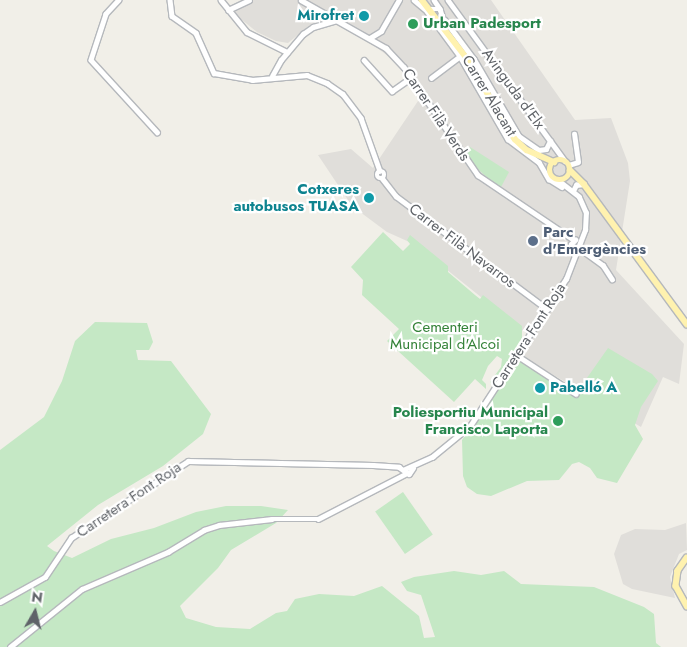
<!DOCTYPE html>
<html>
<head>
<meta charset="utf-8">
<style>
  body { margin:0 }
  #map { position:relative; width:687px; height:647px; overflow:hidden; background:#f1efe8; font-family:Jost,sans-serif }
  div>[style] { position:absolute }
  .industrial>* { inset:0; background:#e0deda }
  .green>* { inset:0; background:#c5e8c5; transform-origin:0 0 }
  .roads { filter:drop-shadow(1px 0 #b5b8bc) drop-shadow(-1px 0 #b5b8bc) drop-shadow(0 1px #b5b8bc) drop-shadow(0 -1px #b5b8bc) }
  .minor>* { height:4.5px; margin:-2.25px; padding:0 2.25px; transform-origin:2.25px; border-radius:2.25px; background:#fff }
  .minor>.ring { margin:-2.25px; padding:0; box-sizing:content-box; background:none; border:4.5px solid #fff; border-radius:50% }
  .major>* { height:5.5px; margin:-2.75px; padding:0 2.75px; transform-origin:2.75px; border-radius:2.75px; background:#fff2af }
  .major>.ring { margin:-2.75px; padding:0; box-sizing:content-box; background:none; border:5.5px solid #fff2af; border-radius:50% }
  .dots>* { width:14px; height:14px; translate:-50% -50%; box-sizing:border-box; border:2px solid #fff; border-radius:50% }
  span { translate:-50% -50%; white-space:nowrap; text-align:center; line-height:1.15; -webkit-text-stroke:4.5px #fff; paint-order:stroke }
  .culture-label { font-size:15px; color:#0d838f; font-weight:700 }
  .right { translate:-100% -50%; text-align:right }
  .left { translate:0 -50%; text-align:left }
  .leisure-label { font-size:15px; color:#27864d; font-weight:700 }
  .street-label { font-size:15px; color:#5f6368 }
  .service-label { font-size:15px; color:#4e5e75; font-weight:700 }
  .park-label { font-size:15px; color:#348238 }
  .north { position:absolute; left:10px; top:587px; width:50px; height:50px; -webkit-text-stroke:4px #fff; paint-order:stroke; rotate:8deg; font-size:14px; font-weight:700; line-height:20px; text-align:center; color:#5f6368 }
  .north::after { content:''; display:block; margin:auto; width:18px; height:22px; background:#5f6368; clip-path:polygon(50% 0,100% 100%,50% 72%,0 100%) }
</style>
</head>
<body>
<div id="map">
  <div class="industrial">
    <i style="clip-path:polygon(241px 0,491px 0,575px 120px,611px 118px,628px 163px,630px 181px,616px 270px,684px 344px,679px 384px,663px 377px,641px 427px,520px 355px,531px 337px,416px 245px,387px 232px,352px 206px,318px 155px,351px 149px,373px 168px,420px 98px,396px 62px,369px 42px,329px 19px,311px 24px,288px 43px,276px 41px,257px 32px,236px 15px,230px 6px)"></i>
    <i style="clip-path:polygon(686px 523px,687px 550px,679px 554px,670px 577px,675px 598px,632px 589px,623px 584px,614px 554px,621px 535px,635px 529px,665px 530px)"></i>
  </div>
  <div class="green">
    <i style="clip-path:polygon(470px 147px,509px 172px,500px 189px,471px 163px,463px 151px)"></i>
    <i style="clip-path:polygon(383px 232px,403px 251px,410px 244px,407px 240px,410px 235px,448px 266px,448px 272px,475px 295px,480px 299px,483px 295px,522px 326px,522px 338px,493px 385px,490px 382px,501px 367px,502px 359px,497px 356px,488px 366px,482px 380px,486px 384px,486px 389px,475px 379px,454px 402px,387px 341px,399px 329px,362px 295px,363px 280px,351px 267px)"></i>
    <i style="clip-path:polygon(95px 322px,147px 323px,153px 342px,149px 350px,136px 350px,138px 360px,171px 361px,211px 414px,203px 434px,163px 466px,98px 505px,47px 546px,54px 551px,72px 558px,111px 539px,154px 528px,196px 512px,226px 506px,261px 506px,288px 510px,276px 523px,231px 550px,218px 568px,180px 606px,186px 618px,216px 627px,250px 629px,276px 613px,287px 611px,295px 599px,319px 594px,354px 596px,382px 586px,419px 616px,424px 638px,435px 637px,421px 595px,407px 591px,401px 582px,414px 577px,454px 571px,481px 575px,504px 571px,521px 584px,594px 587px,644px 607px,654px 614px,656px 643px,661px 647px,0 647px,0 450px,44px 417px,62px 381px,75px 341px)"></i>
    <i style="clip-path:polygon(608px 348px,652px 374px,658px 381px,641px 407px,635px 425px,643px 439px,617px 483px,597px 478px,590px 468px,579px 462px,572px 464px,559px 480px,527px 481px,491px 496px,477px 494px,467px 487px,463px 476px,462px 440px,519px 360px,575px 395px)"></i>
    <i style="left:403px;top:492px;width:52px;height:34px;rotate:55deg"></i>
  </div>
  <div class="roads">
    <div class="minor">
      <i style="left:119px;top:0;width:19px;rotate:133deg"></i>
      <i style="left:106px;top:14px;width:48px;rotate:108.1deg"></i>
      <i style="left:91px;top:60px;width:98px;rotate:47.5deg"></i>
      <i style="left:170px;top:0;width:16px;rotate:83deg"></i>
      <i style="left:172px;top:16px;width:29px;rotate:35deg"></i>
      <i style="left:196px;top:33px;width:44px;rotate:65.8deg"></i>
      <i style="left:214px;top:73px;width:39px;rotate:10deg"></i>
      <i style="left:252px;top:80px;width:55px;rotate:-5.2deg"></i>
      <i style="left:307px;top:75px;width:22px;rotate:22deg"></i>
      <i style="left:327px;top:83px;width:19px;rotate:35deg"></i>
      <i style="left:343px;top:94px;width:30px;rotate:53deg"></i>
      <i style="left:361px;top:118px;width:56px;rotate:70.3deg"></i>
      <i style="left:221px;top:0;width:41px;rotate:50.9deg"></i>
      <i style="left:247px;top:32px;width:45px;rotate:26.6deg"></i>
      <i style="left:301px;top:0;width:98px;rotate:29.5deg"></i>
      <i style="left:386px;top:48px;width:26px;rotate:47deg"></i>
      <i style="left:404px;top:67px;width:131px;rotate:55.6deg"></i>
      <i style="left:478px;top:175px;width:116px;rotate:34.1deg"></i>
      <i style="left:414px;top:0;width:17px;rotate:40deg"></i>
      <i style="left:427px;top:11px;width:56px;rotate:53.7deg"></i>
      <i style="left:460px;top:56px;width:96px;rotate:60deg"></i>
      <i style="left:508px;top:139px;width:39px;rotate:37deg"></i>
      <i style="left:539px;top:162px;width:20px;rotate:60deg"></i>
      <i style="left:549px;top:179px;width:15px;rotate:32deg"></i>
      <i style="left:434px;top:0;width:11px;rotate:56deg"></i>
      <i style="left:448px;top:0;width:199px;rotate:54deg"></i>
      <i style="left:228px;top:10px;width:23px;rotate:-25deg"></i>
      <i style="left:430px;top:14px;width:5px;rotate:-68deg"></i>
      <i style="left:432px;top:9px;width:8px"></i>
      <i style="left:440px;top:9px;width:13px;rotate:72deg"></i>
      <i style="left:445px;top:20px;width:49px;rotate:53.4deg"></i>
      <i style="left:474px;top:59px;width:89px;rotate:59.7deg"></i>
      <i style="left:519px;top:136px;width:24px;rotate:35deg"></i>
      <i style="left:539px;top:150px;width:7px;rotate:-8deg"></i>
      <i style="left:546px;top:149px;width:9px;rotate:-63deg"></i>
      <i style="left:370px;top:38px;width:13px;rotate:-32deg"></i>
      <i style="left:381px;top:31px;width:36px;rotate:-60deg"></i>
      <i style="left:364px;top:60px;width:42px;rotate:47.9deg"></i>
      <i style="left:392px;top:91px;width:24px;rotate:-35deg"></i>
      <i style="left:272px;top:76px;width:18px;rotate:-61deg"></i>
      <i style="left:281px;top:60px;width:34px;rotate:-50deg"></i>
      <i style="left:303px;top:34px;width:12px;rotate:-35deg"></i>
      <i style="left:313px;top:27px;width:26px;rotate:-16deg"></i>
      <i style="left:431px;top:78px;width:36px;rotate:-37deg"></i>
      <i style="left:569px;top:165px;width:9px;rotate:-18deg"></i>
      <i style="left:578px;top:162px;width:28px;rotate:-98deg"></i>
      <i class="ring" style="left:377.5px;top:171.5px;width:2.5px;height:2.5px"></i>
      <i style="left:382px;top:178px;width:23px;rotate:52deg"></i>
      <i style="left:396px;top:196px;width:189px;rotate:36.8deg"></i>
      <i style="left:573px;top:191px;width:7px;rotate:-63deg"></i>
      <i style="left:576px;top:185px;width:8px;rotate:-7deg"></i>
      <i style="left:578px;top:247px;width:31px;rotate:36deg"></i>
      <i style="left:603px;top:265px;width:17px;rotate:57deg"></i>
      <i style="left:574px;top:255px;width:11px;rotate:-105deg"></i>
      <i style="left:571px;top:244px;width:6px;rotate:-45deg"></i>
      <i style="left:518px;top:356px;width:69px;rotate:33.2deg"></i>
      <i style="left:405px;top:469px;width:30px;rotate:-24deg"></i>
      <i style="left:432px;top:457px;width:49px;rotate:-39.2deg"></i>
      <i style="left:470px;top:426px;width:176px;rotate:-56.9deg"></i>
      <i style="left:566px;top:279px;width:53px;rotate:-68.8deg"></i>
      <i style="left:585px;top:230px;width:17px;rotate:-87deg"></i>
      <i style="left:586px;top:213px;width:17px;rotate:-114deg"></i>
      <i style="left:579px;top:197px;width:28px;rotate:-142deg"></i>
      <i style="left:0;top:602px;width:51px;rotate:-29.1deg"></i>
      <i style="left:45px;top:577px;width:47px;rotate:-56.3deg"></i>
      <i style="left:71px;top:538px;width:140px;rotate:-33.3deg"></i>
      <i style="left:188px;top:461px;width:185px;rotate:1.2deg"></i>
      <i style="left:373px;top:465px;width:26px;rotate:4deg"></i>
      <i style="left:399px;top:467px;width:12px;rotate:35deg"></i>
      <i style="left:409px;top:474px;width:7px;rotate:-56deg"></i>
      <i style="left:10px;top:647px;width:92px;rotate:-38.9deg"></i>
      <i style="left:82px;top:589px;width:94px;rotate:-23.3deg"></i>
      <i style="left:168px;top:552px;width:42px;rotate:-31.4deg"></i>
      <i style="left:204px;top:530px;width:16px;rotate:-18deg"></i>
      <i style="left:219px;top:525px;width:53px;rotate:-6.5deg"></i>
      <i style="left:272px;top:519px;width:46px"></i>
      <i style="left:318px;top:519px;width:100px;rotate:-27.3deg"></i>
    </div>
    <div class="major">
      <i style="left:422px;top:0;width:72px;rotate:52.3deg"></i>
      <i style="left:466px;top:57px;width:96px;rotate:59.1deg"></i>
      <i style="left:515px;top:139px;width:16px;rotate:43deg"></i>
      <i style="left:527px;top:150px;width:30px;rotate:24deg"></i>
      <i class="ring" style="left:550px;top:160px;width:14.5px;height:14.5px"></i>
      <i style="left:570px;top:170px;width:20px;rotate:45deg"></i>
      <i style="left:584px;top:184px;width:174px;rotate:53.7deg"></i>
      <i style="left:687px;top:558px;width:16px;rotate:125deg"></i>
      <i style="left:678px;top:571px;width:15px;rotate:98deg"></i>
      <i style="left:676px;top:586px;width:23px;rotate:61deg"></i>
    </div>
  </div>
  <div class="dots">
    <i style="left:364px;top:16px;background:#0f9aa8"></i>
    <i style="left:413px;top:24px;background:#2e9e5b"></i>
    <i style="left:369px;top:198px;background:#0f9aa8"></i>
    <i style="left:533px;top:241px;background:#5c6f8a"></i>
    <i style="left:540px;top:388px;background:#0f9aa8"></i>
    <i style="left:558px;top:421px;background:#2e9e5b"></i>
  </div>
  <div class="culture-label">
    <span class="right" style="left:354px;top:16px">Mirofret</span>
    <span class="right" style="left:359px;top:198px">Cotxeres<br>autobusos TUASA</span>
    <span class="left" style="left:550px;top:388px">Pabelló A</span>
  </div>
  <div class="leisure-label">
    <span class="left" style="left:423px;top:24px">Urban Padesport</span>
    <span class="right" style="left:548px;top:421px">Poliesportiu Municipal<br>Francisco Laporta</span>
  </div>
  <div class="street-label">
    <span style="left:513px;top:89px;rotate:54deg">Avinguda d'Elx</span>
    <span style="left:489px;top:96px;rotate:59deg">Carrer Alacant</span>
    <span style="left:436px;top:115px;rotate:56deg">Carrer Filà Verds</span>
    <span style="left:462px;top:246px;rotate:37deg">Carrer Filà Navarros</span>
    <span style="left:529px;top:336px;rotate:-57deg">Carretera Font Roja</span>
    <span style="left:129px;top:500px;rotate:-34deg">Carretera Font Roja</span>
  </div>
  <div class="service-label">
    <span class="left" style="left:543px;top:241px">Parc<br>d'Emergències</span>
  </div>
  <div class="park-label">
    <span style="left:445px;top:336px">Cementeri<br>Municipal d'Alcoi</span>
  </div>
  <div class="north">N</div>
</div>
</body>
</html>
